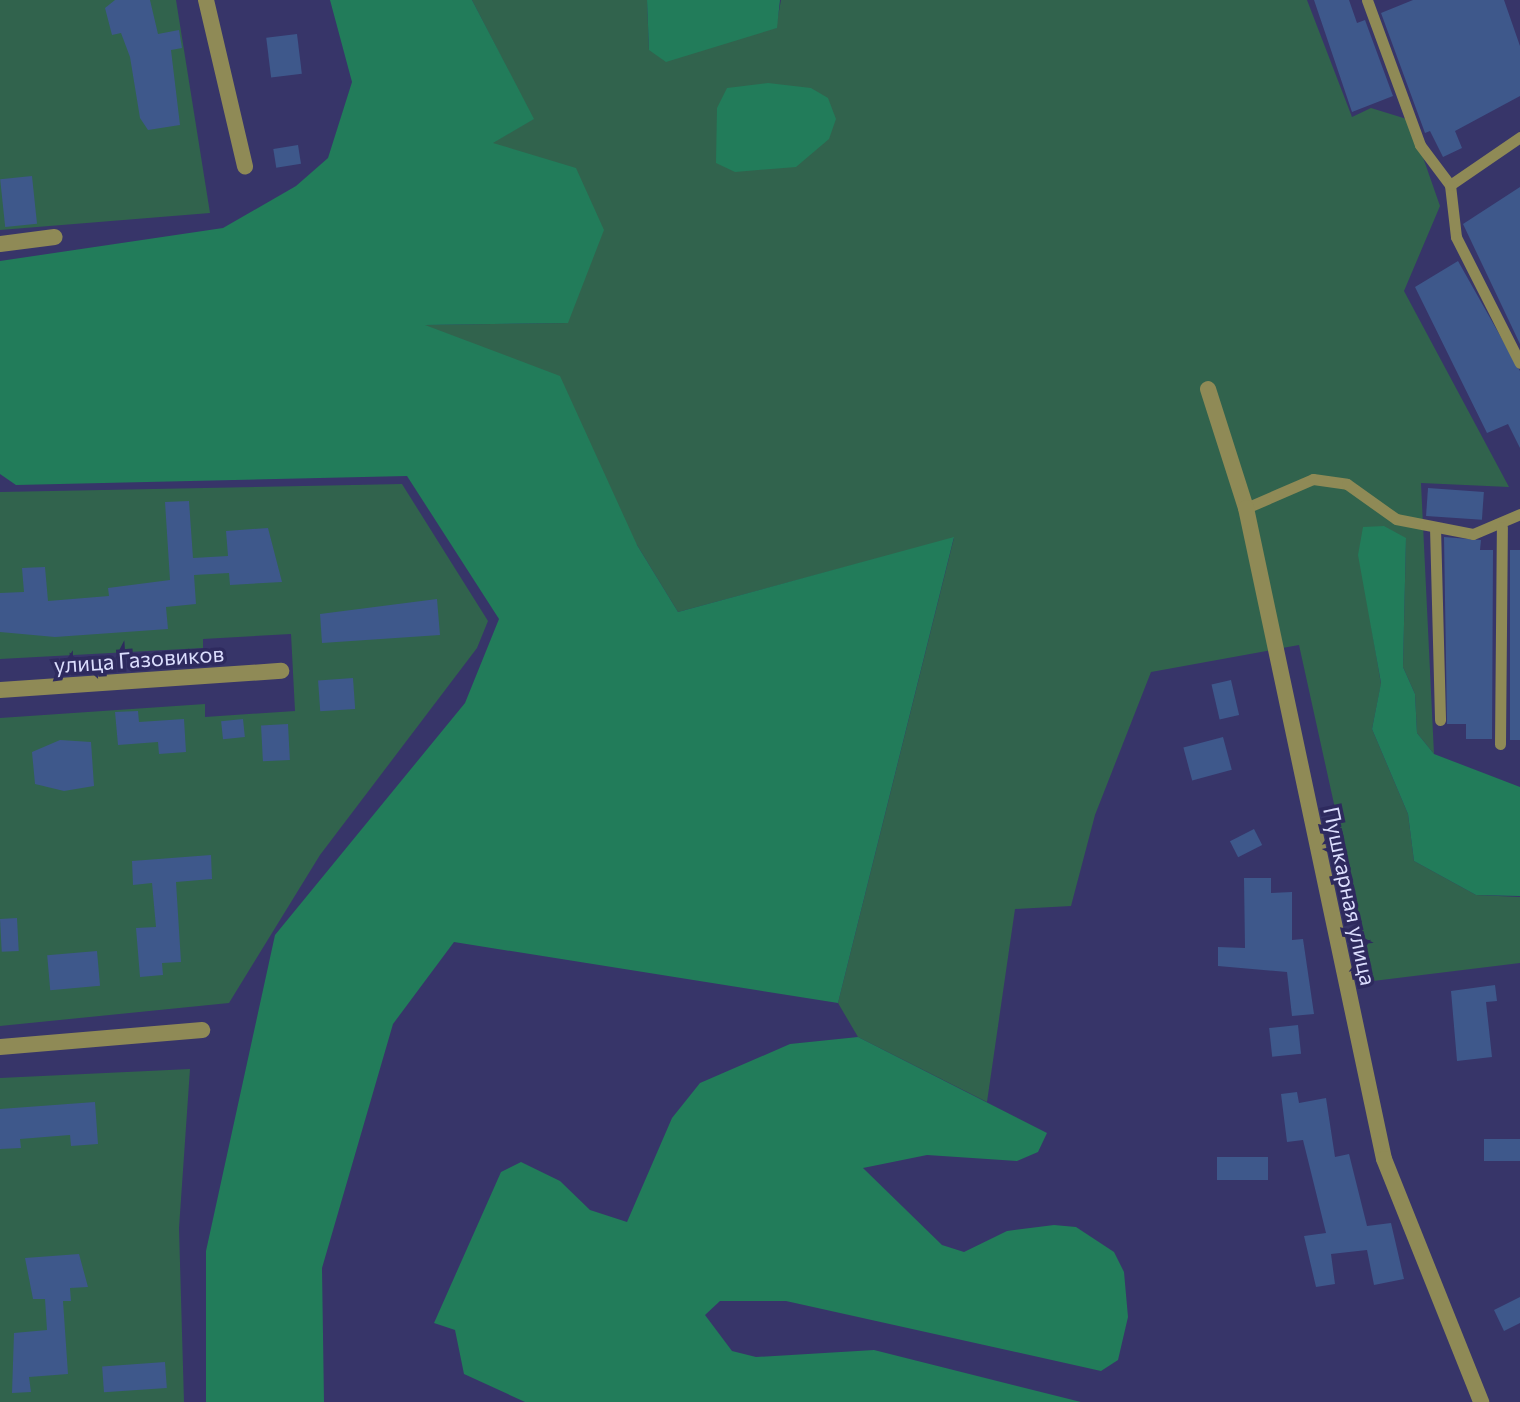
<!DOCTYPE html>
<html>
<head>
<meta charset="utf-8">
<style>
  body { margin:0 }
  #map { position:relative; width:1520px; height:1402px; overflow:hidden; background:#373569; font-family:Commissioner,sans-serif }
  div>[style] { position:absolute }
  .green>* { inset:0; background:#31634d }
  .forest>* { inset:0; background:#227c5a }
  .building>* { inset:0; background:#3e588b; transform-origin:0 0 }
  .service>* { height:11px; margin:-5.5px; padding:0 5.5px; transform-origin:5.5px; border-radius:5.5px; background:#8f8a56 }
  .minor>* { height:16px; margin:-8px; padding:0 8px; transform-origin:8px; border-radius:8px; background:#8f8a56 }
  span { translate:-50% -50%; white-space:nowrap; text-align:center; line-height:1.15; -webkit-text-stroke:7px #2e2a5e; paint-order:stroke }
  .street-label { font-size:22px; color:#dbddfd }
</style>
</head>
<body>
<div id="map">
  <div class="green">
    <i style="clip-path:polygon(0 0,176px 0,210px 213px,0 230px)"></i>
    <i style="clip-path:polygon(472px 0,647px 0,649px 50px,776px 28px,781px 0,1307px 0,1352px 117px,1371px 108px,1410px 120px,1440px 206px,1404px 291px,1509px 487px,1421px 483px,1434px 754px,1417px 733px,1415px 694px,1403px 667px,1406px 538px,1368px 606px,1381px 684px,1372px 729px,1408px 814px,1414px 861px,1476px 895px,1520px 897px,1520px 963px,1373px 981px,1299px 645px,1151px 672px,1095px 815px,1071px 906px,1015px 909px,987px 1102px,858px 1037px,838px 1003px,954px 538px,678px 612px,637px 545px,423px 325px,568px 323px,492px 143px,533px 119px)"></i>
    <i style="clip-path:polygon(402px 484px,488px 621px,477px 648px,320px 855px,229px 1003px,0 1026px,0 718px,205px 704px,205px 717px,295px 711px,291px 634px,203px 639px,203px 648px,0 659px,0 492px)"></i>
    <i style="clip-path:polygon(190px 1069px,179px 1228px,184px 1402px,0 1402px,0 1078px)"></i>
  </div>
  <div class="forest">
    <i style="clip-path:polygon(330px 0,472px 0,534px 119px,493px 143px,576px 168px,604px 230px,568px 323px,425px 325px,560px 376px,637px 545px,678px 612px,954px 537px,838px 1003px,454px 942px,393px 1024px,322px 1268px,324px 1402px,206px 1402px,206px 1251px,275px 935px,465px 703px,499px 619px,407px 476px,16px 485px,0 474px,0 261px,223px 228px,296px 186px,328px 158px,352px 82px)"></i>
    <i style="clip-path:polygon(647px 0,780px 0,777px 28px,666px 62px,649px 50px)"></i>
    <i style="clip-path:polygon(768px 83px,811px 88px,828px 98px,836px 119px,829px 139px,796px 167px,735px 172px,716px 163px,717px 108px,727px 88px)"></i>
    <i style="clip-path:polygon(1384px 526px,1406px 538px,1403px 667px,1415px 694px,1417px 733px,1434px 754px,1520px 787px,1520px 896px,1476px 895px,1414px 861px,1408px 814px,1372px 729px,1381px 683px,1358px 555px,1363px 527px)"></i>
    <i style="clip-path:polygon(858px 1037px,1047px 1133px,1038px 1152px,1017px 1161px,927px 1155px,863px 1168px,942px 1245px,964px 1252px,1007px 1231px,1054px 1225px,1076px 1227px,1114px 1252px,1124px 1272px,1128px 1317px,1118px 1360px,1101px 1371px,786px 1301px,720px 1301px,705px 1315px,732px 1351px,756px 1357px,874px 1350px,1081px 1402px,525px 1402px,464px 1374px,455px 1330px,434px 1323px,501px 1172px,521px 1162px,560px 1181px,590px 1210px,627px 1222px,672px 1118px,700px 1083px,790px 1044px)"></i>
  </div>
  <div class="building">
    <i style="clip-path:polygon(115px 0,150px 0,158px 34px,179px 30px,182px 48px,171px 50px,180px 125px,148px 130px,140px 118px,130px 57px,121px 33px,112px 35px,105px 8px)"></i>
    <i style="clip-path:polygon(1314px 0,1349px 0,1357px 23px,1365px 20px,1393px 96px,1352px 112px)"></i>
    <i style="clip-path:polygon(1413px 0,1504px 0,1520px 46px,1520px 96px,1455px 131px,1462px 148px,1443px 157px,1430px 131px,1425px 133px,1381px 13px)"></i>
    <i style="left:297px;top:34px;width:40px;height:31px;rotate:83deg"></i>
    <i style="left:298px;top:145px;width:19px;height:25px;rotate:81deg"></i>
    <i style="left:32px;top:176px;width:48px;height:32px;rotate:84deg"></i>
    <i style="clip-path:polygon(1520px 187px,1520px 344px,1463px 224px)"></i>
    <i style="clip-path:polygon(1458px 261px,1520px 371px,1520px 448px,1508px 424px,1487px 433px,1415px 287px)"></i>
    <i style="left:1428px;top:488px;width:56px;height:28px;rotate:4deg"></i>
    <i style="clip-path:polygon(189px 501px,193px 558px,228px 556px,226px 531px,268px 528px,282px 582px,230px 585px,229px 573px,194px 575px,196px 604px,166px 607px,168px 629px,55px 637px,0 632px,0 593px,24px 592px,22px 568px,45px 567px,48px 601px,109px 596px,108px 588px,170px 580px,165px 502px)"></i>
    <i style="clip-path:polygon(1444px 537px,1481px 540px,1480px 550px,1493px 550px,1492px 739px,1466px 739px,1466px 724px,1447px 724px)"></i>
    <i style="left:1510px;top:550px;width:10px;height:190px"></i>
    <i style="clip-path:polygon(437px 599px,440px 635px,322px 643px,320px 614px)"></i>
    <i style="left:353px;top:678px;width:31px;height:35px;rotate:86deg"></i>
    <i style="left:1231px;top:680px;width:36px;height:20px;rotate:77deg"></i>
    <i style="clip-path:polygon(138px 711px,139px 722px,184px 719px,186px 752px,159px 754px,158px 742px,118px 745px,115px 712px)"></i>
    <i style="left:243px;top:719px;width:18px;height:22px;rotate:84deg"></i>
    <i style="left:288px;top:724px;width:36px;height:27px;rotate:87deg"></i>
    <i style="left:1223px;top:737px;width:34px;height:41px;rotate:75deg"></i>
    <i style="clip-path:polygon(60px 740px,91px 742px,94px 786px,64px 791px,35px 784px,32px 752px)"></i>
    <i style="left:1254px;top:829px;width:18px;height:27px;rotate:63deg"></i>
    <i style="clip-path:polygon(211px 855px,212px 879px,176px 882px,181px 962px,162px 963px,163px 975px,140px 977px,136px 928px,156px 927px,152px 883px,133px 885px,132px 861px)"></i>
    <i style="clip-path:polygon(1244px 878px,1271px 878px,1271px 893px,1292px 892px,1292px 940px,1303px 939px,1314px 1014px,1292px 1016px,1287px 972px,1218px 966px,1218px 947px,1245px 948px)"></i>
    <i style="left:17px;top:918px;width:33px;height:17px;rotate:87deg"></i>
    <i style="left:97px;top:951px;width:35px;height:50px;rotate:85deg"></i>
    <i style="clip-path:polygon(1495px 985px,1497px 1001px,1486px 1002px,1492px 1057px,1457px 1061px,1451px 991px)"></i>
    <i style="left:1298px;top:1025px;width:29px;height:29px;rotate:84deg"></i>
    <i style="clip-path:polygon(1297px 1092px,1299px 1103px,1326px 1098px,1335px 1157px,1349px 1154px,1367px 1226px,1391px 1223px,1404px 1279px,1374px 1285px,1367px 1250px,1331px 1254px,1335px 1284px,1316px 1287px,1304px 1236px,1326px 1233px,1303px 1140px,1287px 1142px,1281px 1094px)"></i>
    <i style="clip-path:polygon(95px 1102px,98px 1144px,71px 1146px,70px 1135px,20px 1139px,21px 1148px,0 1149px,0 1109px)"></i>
    <i style="left:1520px;top:1139px;width:22px;height:36px;rotate:90deg"></i>
    <i style="left:1268px;top:1157px;width:23px;height:51px;rotate:90deg"></i>
    <i style="clip-path:polygon(79px 1254px,88px 1287px,70px 1288px,71px 1301px,63px 1301px,68px 1374px,29px 1377px,31px 1392px,12px 1393px,14px 1333px,47px 1330px,45px 1299px,33px 1299px,25px 1258px)"></i>
    <i style="clip-path:polygon(1520px 1297px,1520px 1323px,1504px 1331px,1494px 1310px)"></i>
    <i style="left:165px;top:1362px;width:26px;height:63px;rotate:86deg"></i>
  </div>
  <div class="service">
    <i style="left:1367px;top:0;width:154px;rotate:69.9deg"></i>
    <i style="left:1420px;top:145px;width:50px;rotate:53.1deg"></i>
    <i style="left:1450px;top:185px;width:52px;rotate:83.4deg"></i>
    <i style="left:1456px;top:237px;width:141px;rotate:63.1deg"></i>
    <i style="left:1450px;top:185px;width:85px;rotate:-34.4deg"></i>
    <i style="left:1246px;top:508px;width:73px;rotate:-23.4deg"></i>
    <i style="left:1313px;top:479px;width:34px;rotate:8deg"></i>
    <i style="left:1347px;top:484px;width:60px;rotate:35.5deg"></i>
    <i style="left:1396px;top:519px;width:78px;rotate:11deg"></i>
    <i style="left:1473px;top:534px;width:51px;rotate:-23.1deg"></i>
    <i style="left:1435px;top:527px;width:193px;rotate:88.5deg"></i>
    <i style="left:1500px;top:744px;width:217px;rotate:-89.5deg"></i>
  </div>
  <div class="minor">
    <i style="left:206px;top:0;width:171px;rotate:76.8deg"></i>
    <i style="left:0;top:244px;width:55px;rotate:-7.3deg"></i>
    <i style="left:1208px;top:389px;width:125px;rotate:72.3deg"></i>
    <i style="left:1246px;top:508px;width:665px;rotate:78.03deg"></i>
    <i style="left:1384px;top:1159px;width:262px;rotate:68.2deg"></i>
    <i style="left:0;top:690px;width:282px;rotate:-3.9deg"></i>
    <i style="left:0;top:1047px;width:203px;rotate:-4.8deg"></i>
  </div>
  <div class="street-label">
    <span style="left:139px;top:659px;rotate:-4deg">улица Газовиков</span>
    <span style="left:1350px;top:896px;rotate:78deg">Пушкарная улица</span>
  </div>
</div>
</body>
</html>
